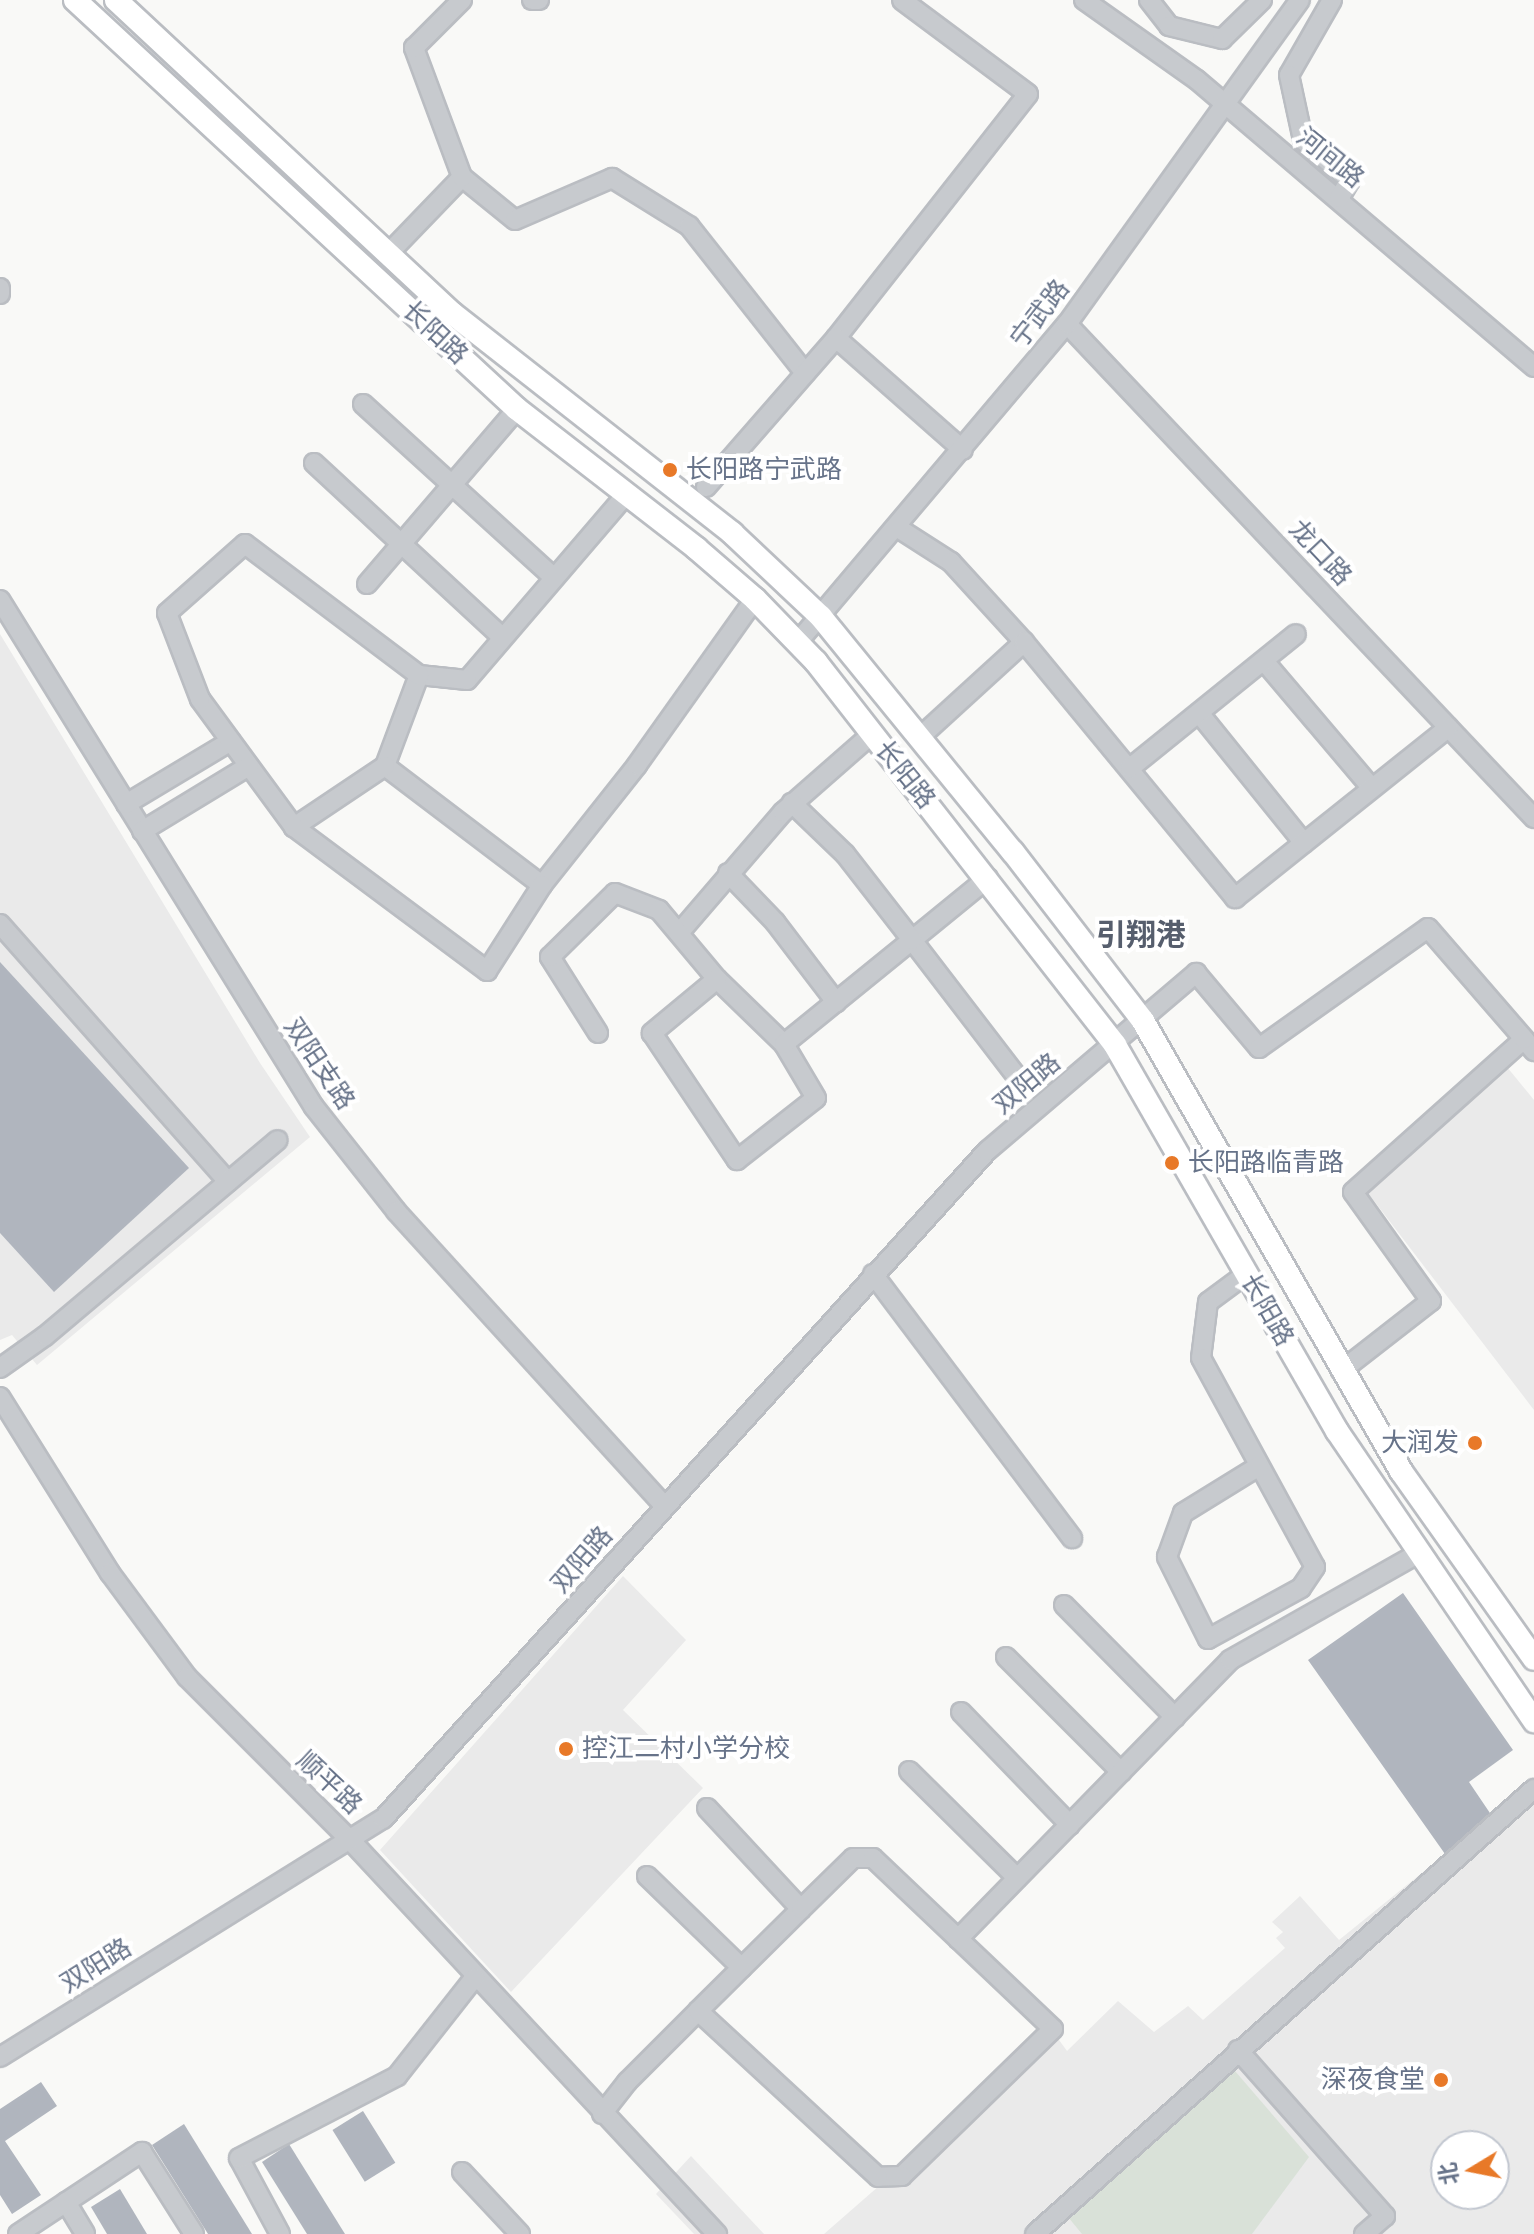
<!DOCTYPE html>
<html>
<head>
<meta charset="utf-8">
<style>
  body { margin:0 }
  #map { position:relative; width:1534px; height:2234px; overflow:hidden; background:#f9f9f7; font-family:"Space Grotesk","Noto Sans SC",sans-serif }
  div>[style] { position:absolute }
  .built>* { inset:0; background:#eaeaea }
  .green>* { inset:0; background:#d9e1d8 }
  .building>* { inset:0; background:#b0b5be; transform-origin:0 0 }
  .roads { filter:drop-shadow(2px 0 #babdc2) drop-shadow(-2px 0 #babdc2) drop-shadow(0 2px #babdc2) drop-shadow(0 -2px #babdc2) }
  .minor>* { height:18px; margin:-9px; padding:0 9px; transform-origin:9px; border-radius:9px; background:#c7cace }
  .major>* { height:22px; margin:-11px; padding:0 11px; transform-origin:11px; border-radius:11px; background:#fff }
  .dots>* { width:22px; height:22px; translate:-50% -50%; box-sizing:border-box; border:4px solid #fff; border-radius:50% }
  span { translate:-50% -50%; white-space:nowrap; text-align:center; line-height:1.15; -webkit-text-stroke:8px #fff; paint-order:stroke }
  .street-label { font-size:26px; color:#677389 }
  .poi-label { font-size:26px; color:#677389 }
  .left { translate:0 -50%; text-align:left }
  .right { translate:-100% -50%; text-align:right }
  .quarter-label { font-size:30px; color:#565e6d; font-weight:700 }
  .north { position:absolute; left:1430px; top:2130px; width:80px; height:80px; box-sizing:border-box; background:#fff; border:2px solid #c2c7d0; border-radius:50%; rotate:260deg; font-size:22px; font-weight:700; line-height:32px; text-align:center; color:#677389 }
  .north::after { content:''; display:block; margin:auto; width:28px; height:36px; background:#e87928; clip-path:polygon(50% 0,100% 100%,50% 72%,0 100%) }
</style>
</head>
<body>
<div id="map">
  <div class="built">
    <i style="clip-path:polygon(0 634px,260px 1063px,310px 1137px,37px 1365px,12px 1335px,0 1340px)"></i>
    <i style="clip-path:polygon(1507px 1067px,1534px 1100px,1534px 1410px,1368px 1193px)"></i>
    <i style="clip-path:polygon(623px 1576px,686px 1640px,623px 1710px,703px 1788px,511px 1992px,380px 1850px)"></i>
    <i style="clip-path:polygon(evenodd,1534px 1782px,1534px 2234px,824px 2234px,1054px 2033px,1067px 2051px,1118px 2001px,1154px 2032px,1188px 2006px,1203px 2020px,1285px 1948px,1276px 1938px,1283px 1932px,1272px 1922px,1300px 1896px,1339px 1940px,1534px 1782px,1446px 2146px,1494px 2146px,1494px 2194px,1446px 2194px,1446px 2146px)"></i>
    <i style="clip-path:polygon(691px 2156px,764px 2234px,694px 2234px,656px 2194px)"></i>
  </div>
  <div class="green">
    <i style="clip-path:polygon(1235px 2071px,1309px 2157px,1252px 2234px,1082px 2234px,1068px 2217px)"></i>
  </div>
  <div class="building">
    <i style="clip-path:polygon(0 962px,189px 1168px,54px 1292px,0 1233px)"></i>
    <i style="clip-path:polygon(1403px 1593px,1513px 1750px,1469px 1782px,1494px 1819px,1445px 1854px,1308px 1660px)"></i>
    <i style="clip-path:polygon(41px 2082px,57px 2106px,5px 2141px,41px 2195px,12px 2214px,0 2195px,0 2109px)"></i>
    <i style="left:363px;top:2111px;width:61px;height:36px;rotate:58deg"></i>
    <i style="clip-path:polygon(184px 2124px,252px 2234px,208px 2234px,152px 2145px)"></i>
    <i style="clip-path:polygon(289px 2144px,345px 2234px,307px 2234px,262px 2162px)"></i>
    <i style="clip-path:polygon(120px 2189px,147px 2234px,107px 2234px,91px 2207px)"></i>
  </div>
  <div class="roads">
    <div class="minor">
      <i style="left:532px;top:0;width:7px"></i>
      <i style="left:1084px;top:0;width:138px;rotate:35.3deg"></i>
      <i style="left:1197px;top:80px;width:443px;rotate:40.4deg"></i>
      <i style="left:1149px;top:0;width:33px;rotate:52deg"></i>
      <i style="left:1169px;top:26px;width:55px;rotate:13.8deg"></i>
      <i style="left:1222px;top:39px;width:56px;rotate:-44.3deg"></i>
      <i style="left:1332px;top:0;width:86px;rotate:119.8deg"></i>
      <i style="left:1289px;top:75px;width:66px;rotate:77.8deg"></i>
      <i style="left:1303px;top:140px;width:62px;rotate:40.4deg"></i>
      <i style="left:1350px;top:180px;width:21px;rotate:121deg"></i>
      <i style="left:462px;top:177px;width:68px;rotate:39.1deg"></i>
      <i style="left:515px;top:220px;width:106px;rotate:-23.4deg"></i>
      <i style="left:612px;top:178px;width:91px;rotate:31.9deg"></i>
      <i style="left:689px;top:226px;width:187px;rotate:51.7deg"></i>
      <i style="left:387px;top:255px;width:108px;rotate:-46.1deg"></i>
      <i style="left:462px;top:177px;width:138px;rotate:-110.4deg"></i>
      <i style="left:414px;top:48px;width:68px;rotate:-45deg"></i>
      <i style="left:0;top:288px;width:6px;rotate:90deg"></i>
      <i style="left:1067px;top:324px;width:680px;rotate:46.61deg"></i>
      <i style="left:836px;top:338px;width:310px;rotate:-51.8deg"></i>
      <i style="left:1028px;top:94px;width:157px;rotate:-143.3deg"></i>
      <i style="left:363px;top:404px;width:257px;rotate:42.3deg"></i>
      <i style="left:314px;top:463px;width:256px;rotate:42.8deg"></i>
      <i style="left:706px;top:487px;width:198px;rotate:-48.9deg"></i>
      <i style="left:836px;top:338px;width:169px;rotate:41.4deg"></i>
      <i style="left:624px;top:497px;width:241px;rotate:130.6deg"></i>
      <i style="left:467px;top:680px;width:48px;rotate:-174.1deg"></i>
      <i style="left:419px;top:675px;width:97px;rotate:110.5deg"></i>
      <i style="left:385px;top:766px;width:197px;rotate:37.2deg"></i>
      <i style="left:542px;top:885px;width:153px;rotate:-51.6deg"></i>
      <i style="left:637px;top:765px;width:204px;rotate:-54.6deg"></i>
      <i style="left:898px;top:528px;width:63px;rotate:32.7deg"></i>
      <i style="left:951px;top:562px;width:108px;rotate:47.6deg"></i>
      <i style="left:367px;top:584px;width:230px;rotate:-49.4deg"></i>
      <i style="left:0;top:600px;width:596px;rotate:58.23deg"></i>
      <i style="left:314px;top:1107px;width:132px;rotate:51.7deg"></i>
      <i style="left:396px;top:1211px;width:399px;rotate:47.7deg"></i>
      <i style="left:797px;top:643px;width:418px;rotate:-49.8deg"></i>
      <i style="left:1067px;top:324px;width:399px;rotate:-54.3deg"></i>
      <i style="left:1264px;top:661px;width:165px;rotate:49.7deg"></i>
      <i style="left:1199px;top:713px;width:167px;rotate:51.1deg"></i>
      <i style="left:920px;top:737px;width:141px;rotate:-42.4deg"></i>
      <i style="left:1024px;top:642px;width:332px;rotate:50.5deg"></i>
      <i style="left:1235px;top:898px;width:273px;rotate:-38.6deg"></i>
      <i style="left:385px;top:766px;width:110px;rotate:146.2deg"></i>
      <i style="left:294px;top:827px;width:241px;rotate:36.7deg"></i>
      <i style="left:487px;top:971px;width:102px;rotate:-57.4deg"></i>
      <i style="left:1130px;top:768px;width:213px;rotate:-38.9deg"></i>
      <i style="left:126px;top:804px;width:122px;rotate:-31deg"></i>
      <i style="left:294px;top:827px;width:159px;rotate:-126.3deg"></i>
      <i style="left:200px;top:699px;width:92px;rotate:-111deg"></i>
      <i style="left:167px;top:613px;width:104px;rotate:-41.5deg"></i>
      <i style="left:245px;top:544px;width:218px;rotate:37deg"></i>
      <i style="left:142px;top:831px;width:125px;rotate:-31.3deg"></i>
      <i style="left:728px;top:873px;width:68px;rotate:46.2deg"></i>
      <i style="left:775px;top:922px;width:101px;rotate:52.7deg"></i>
      <i style="left:988px;top:878px;width:98px;rotate:140.8deg"></i>
      <i style="left:912px;top:940px;width:168px;rotate:52.5deg"></i>
      <i style="left:0;top:924px;width:344px;rotate:48.5deg"></i>
      <i style="left:679px;top:933px;width:160px;rotate:-49.3deg"></i>
      <i style="left:783px;top:812px;width:118px;rotate:-41.2deg"></i>
      <i style="left:598px;top:1033px;width:90px;rotate:-122.3deg"></i>
      <i style="left:550px;top:957px;width:91px;rotate:-44.6deg"></i>
      <i style="left:615px;top:893px;width:47px;rotate:21.1deg"></i>
      <i style="left:659px;top:910px;width:90px;rotate:50deg"></i>
      <i style="left:784px;top:1044px;width:93px;rotate:-135.9deg"></i>
      <i style="left:717px;top:979px;width:85px;rotate:140.3deg"></i>
      <i style="left:652px;top:1033px;width:153px;rotate:56.2deg"></i>
      <i style="left:737px;top:1160px;width:100px;rotate:-38.1deg"></i>
      <i style="left:816px;top:1098px;width:63px;rotate:-120.7deg"></i>
      <i style="left:784px;top:1044px;width:165px;rotate:-39.1deg"></i>
      <i style="left:912px;top:940px;width:109px;rotate:-127.9deg"></i>
      <i style="left:845px;top:854px;width:74px;rotate:-136.1deg"></i>
      <i style="left:873px;top:1274px;width:331px;rotate:53deg"></i>
      <i style="left:1246px;top:1274px;width:47px;rotate:143.6deg"></i>
      <i style="left:1208px;top:1302px;width:56px;rotate:97.1deg"></i>
      <i style="left:1201px;top:1358px;width:238px;rotate:61.4deg"></i>
      <i style="left:1315px;top:1567px;width:25px;rotate:124deg"></i>
      <i style="left:1301px;top:1588px;width:106px;rotate:151.3deg"></i>
      <i style="left:1208px;top:1639px;width:92px;rotate:-116.6deg"></i>
      <i style="left:1167px;top:1557px;width:47px;rotate:-70deg"></i>
      <i style="left:1183px;top:1513px;width:89px;rotate:-31.7deg"></i>
      <i style="left:0;top:1368px;width:55px;rotate:-35.4deg"></i>
      <i style="left:45px;top:1336px;width:304px;rotate:-40.1deg"></i>
      <i style="left:1341px;top:1371px;width:114px;rotate:-37.9deg"></i>
      <i style="left:1431px;top:1301px;width:134px;rotate:-125.6deg"></i>
      <i style="left:1353px;top:1192px;width:229px;rotate:-41.8deg"></i>
      <i style="left:1524px;top:1039px;width:16px;rotate:50deg"></i>
      <i style="left:0;top:1397px;width:208px;rotate:58deg"></i>
      <i style="left:110px;top:1573px;width:129px;rotate:53.5deg"></i>
      <i style="left:187px;top:1677px;width:233px;rotate:45deg"></i>
      <i style="left:352px;top:1842px;width:536px;rotate:47.04deg"></i>
      <i style="left:1064px;top:1605px;width:158px;rotate:45.3deg"></i>
      <i style="left:1006px;top:1657px;width:163px;rotate:45deg"></i>
      <i style="left:961px;top:1712px;width:157px;rotate:46deg"></i>
      <i style="left:909px;top:1771px;width:152px;rotate:44.7deg"></i>
      <i style="left:707px;top:1808px;width:138px;rotate:47.1deg"></i>
      <i style="left:647px;top:1876px;width:132px;rotate:44.1deg"></i>
      <i style="left:958px;top:1939px;width:390px;rotate:-45.7deg"></i>
      <i style="left:1230px;top:1660px;width:215px;rotate:-29.5deg"></i>
      <i style="left:1238px;top:2050px;width:222px;rotate:48.5deg"></i>
      <i style="left:1385px;top:2216px;width:28px;rotate:139deg"></i>
      <i style="left:0;top:2057px;width:451px;rotate:-31.9deg"></i>
      <i style="left:383px;top:1819px;width:901px;rotate:-47.88deg"></i>
      <i style="left:987px;top:1151px;width:275px;rotate:-40.4deg"></i>
      <i style="left:1196px;top:973px;width:98px;rotate:50deg"></i>
      <i style="left:1259px;top:1048px;width:207px;rotate:-35.4deg"></i>
      <i style="left:1428px;top:928px;width:147px;rotate:49.1deg"></i>
      <i style="left:602px;top:2114px;width:41px;rotate:-52deg"></i>
      <i style="left:627px;top:2082px;width:100px;rotate:-45deg"></i>
      <i style="left:698px;top:2011px;width:145px;rotate:-44.7deg"></i>
      <i style="left:801px;top:1909px;width:73px;rotate:-44.4deg"></i>
      <i style="left:853px;top:1858px;width:20px"></i>
      <i style="left:873px;top:1858px;width:248px;rotate:43.5deg"></i>
      <i style="left:1053px;top:2029px;width:211px;rotate:135.8deg"></i>
      <i style="left:902px;top:2176px;width:24px;rotate:178deg"></i>
      <i style="left:878px;top:2177px;width:245px;rotate:-137.3deg"></i>
      <i style="left:462px;top:2172px;width:85px;rotate:46.9deg"></i>
      <i style="left:66px;top:2202px;width:37px;rotate:59deg"></i>
      <i style="left:18px;top:2234px;width:149px;rotate:-33.5deg"></i>
      <i style="left:142px;top:2152px;width:97px;rotate:57.6deg"></i>
      <i style="left:280px;top:2234px;width:86px;rotate:-118.3deg"></i>
      <i style="left:239px;top:2158px;width:178px;rotate:-27.4deg"></i>
      <i style="left:397px;top:2076px;width:125px;rotate:-51.8deg"></i>
      <i style="left:1035px;top:2234px;width:669px;rotate:-41.73deg"></i>
    </div>
    <div class="major">
      <i style="left:75px;top:0;width:602px;rotate:42.78deg"></i>
      <i style="left:517px;top:409px;width:227px;rotate:37.8deg"></i>
      <i style="left:696px;top:548px;width:78px;rotate:40.8deg"></i>
      <i style="left:755px;top:599px;width:88px;rotate:45.9deg"></i>
      <i style="left:816px;top:662px;width:486px;rotate:52deg"></i>
      <i style="left:1115px;top:1045px;width:445px;rotate:60.1deg"></i>
      <i style="left:1337px;top:1431px;width:351px;rotate:55.8deg"></i>
      <i style="left:116px;top:0;width:461px;rotate:43deg"></i>
      <i style="left:453px;top:314px;width:355px;rotate:38.1deg"></i>
      <i style="left:732px;top:533px;width:122px;rotate:43.3deg"></i>
      <i style="left:821px;top:617px;width:303px;rotate:50.8deg"></i>
      <i style="left:1013px;top:852px;width:213px;rotate:52.4deg"></i>
      <i style="left:1143px;top:1021px;width:519px;rotate:60.17deg"></i>
      <i style="left:1401px;top:1471px;width:230px;rotate:54.7deg"></i>
    </div>
  </div>
  <div class="dots">
    <i style="left:670px;top:470px;background:#e87928"></i>
    <i style="left:1172px;top:1163px;background:#e87928"></i>
    <i style="left:1475px;top:1443px;background:#e87928"></i>
    <i style="left:566px;top:1749px;background:#e87928"></i>
    <i style="left:1441px;top:2080px;background:#e87928"></i>
  </div>
  <div class="street-label">
    <span style="left:1330px;top:158px;rotate:39deg">河间路</span>
    <span style="left:1040px;top:314px;rotate:-52deg">宁武路</span>
    <span style="left:435px;top:333px;rotate:43deg">长阳路</span>
    <span style="left:1320px;top:553px;rotate:47deg">龙口路</span>
    <span style="left:905px;top:775px;rotate:51deg">长阳路</span>
    <span style="left:319px;top:1064px;rotate:56deg">双阳支路</span>
    <span style="left:1027px;top:1084px;rotate:-40deg">双阳路</span>
    <span style="left:1267px;top:1310px;rotate:60deg">长阳路</span>
    <span style="left:582px;top:1560px;rotate:-49deg">双阳路</span>
    <span style="left:329px;top:1783px;rotate:43deg">顺平路</span>
    <span style="left:96px;top:1966px;rotate:-32deg">双阳路</span>
  </div>
  <div class="poi-label">
    <span class="left" style="left:686px;top:470px">长阳路宁武路</span>
    <span class="left" style="left:1188px;top:1163px">长阳路临青路</span>
    <span class="right" style="left:1459px;top:1443px">大润发</span>
    <span class="left" style="left:582px;top:1749px">控江二村小学分校</span>
    <span class="right" style="left:1425px;top:2080px">深夜食堂</span>
  </div>
  <div class="quarter-label">
    <span style="left:1141px;top:935px">引翔港</span>
  </div>
  <div class="north">北</div>
</div>
</body>
</html>
